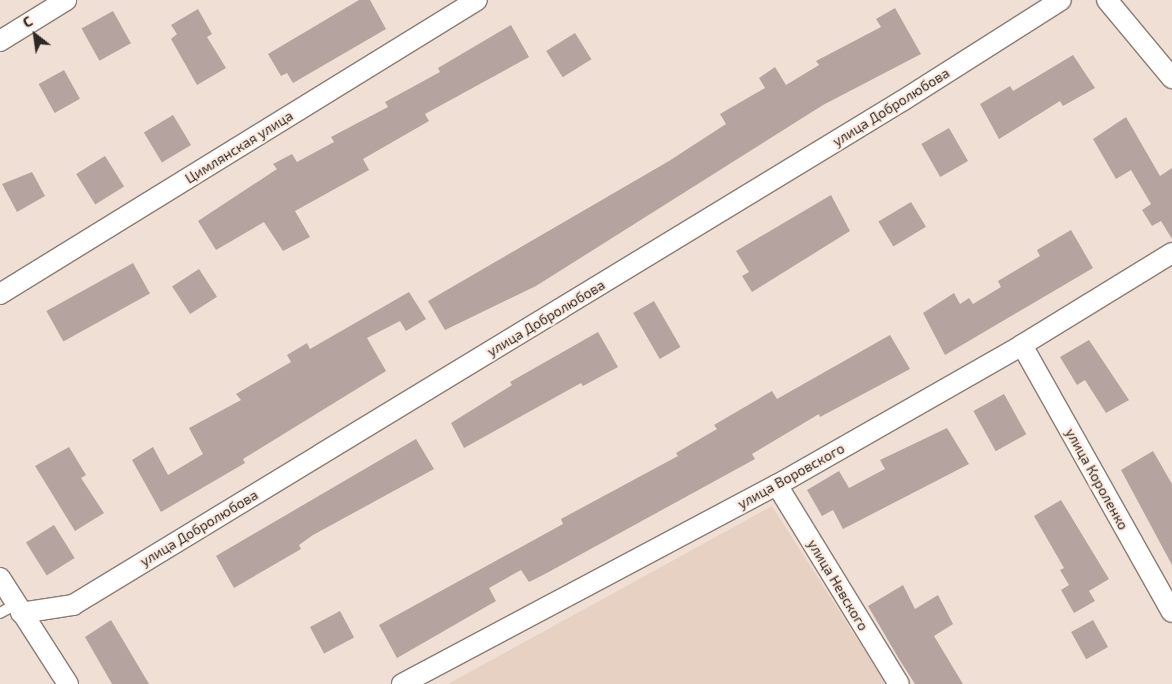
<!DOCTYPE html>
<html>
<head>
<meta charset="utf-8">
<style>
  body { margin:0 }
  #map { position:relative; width:1172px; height:684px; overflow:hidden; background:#efdfd5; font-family:"Exo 2",sans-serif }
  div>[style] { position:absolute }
  .built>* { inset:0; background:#e7d1c2 }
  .building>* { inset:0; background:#b5a3a0; transform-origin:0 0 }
  .roads { filter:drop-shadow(1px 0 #8b7d74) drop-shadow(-1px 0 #8b7d74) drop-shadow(0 1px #8b7d74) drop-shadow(0 -1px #8b7d74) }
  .lane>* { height:10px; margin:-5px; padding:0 5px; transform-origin:5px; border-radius:5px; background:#fff }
  .street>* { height:20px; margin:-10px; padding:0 10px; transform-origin:10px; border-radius:10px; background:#fff }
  span { translate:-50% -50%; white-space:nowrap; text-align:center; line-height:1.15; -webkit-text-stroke:4.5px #fcece2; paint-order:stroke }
  .street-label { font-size:14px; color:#2e2824 }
  .north { position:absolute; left:10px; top:10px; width:50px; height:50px; -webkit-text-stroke:4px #fcece2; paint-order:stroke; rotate:330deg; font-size:14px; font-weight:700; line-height:20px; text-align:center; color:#2e2824 }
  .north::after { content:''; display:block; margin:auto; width:18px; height:22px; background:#2e2824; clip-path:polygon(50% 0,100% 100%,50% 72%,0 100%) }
</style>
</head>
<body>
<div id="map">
  <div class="built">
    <i style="clip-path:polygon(772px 506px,886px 684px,448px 684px)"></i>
  </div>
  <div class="building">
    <i style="clip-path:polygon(359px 0,370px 0,386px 29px,293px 83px,287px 73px,281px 76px,268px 54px)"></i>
    <i style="clip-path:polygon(895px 8px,921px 54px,823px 105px,536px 286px,445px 330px,428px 301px,669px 161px,726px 124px,720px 114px,765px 88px,759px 78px,775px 67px,786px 85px,819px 65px,816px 61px,881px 27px,876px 19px)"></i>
    <i style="clip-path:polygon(198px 9px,212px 34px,207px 37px,226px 68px,197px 85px,171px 39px,177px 34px,171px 25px)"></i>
    <i style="left:113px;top:11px;width:37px;height:36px;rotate:61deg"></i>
    <i style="clip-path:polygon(511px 25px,529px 57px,425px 114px,429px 121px,363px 159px,369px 170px,295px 211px,310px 237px,283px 251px,264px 222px,216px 250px,198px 221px,277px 169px,273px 164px,292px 154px,297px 162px,334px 142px,331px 137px,388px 107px,385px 102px,440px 72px,438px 68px)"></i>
    <i style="left:575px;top:33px;width:31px;height:34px;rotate:58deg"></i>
    <i style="clip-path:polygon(1073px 55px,1095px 88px,1063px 106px,1060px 101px,999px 139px,980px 104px,1010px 86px,1013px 91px)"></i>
    <i style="left:64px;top:70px;width:33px;height:29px;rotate:61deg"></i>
    <i style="left:173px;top:115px;width:35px;height:34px;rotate:59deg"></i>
    <i style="clip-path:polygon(1126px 117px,1160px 176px,1172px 168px,1172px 239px,1161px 221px,1152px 226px,1142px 210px,1151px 204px,1131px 170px,1116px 179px,1093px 139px)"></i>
    <i style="left:949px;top:128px;width:38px;height:32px;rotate:60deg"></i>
    <i style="left:105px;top:156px;width:36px;height:34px;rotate:58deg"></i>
    <i style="clip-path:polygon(32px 172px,45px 196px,17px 212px,2px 184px)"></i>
    <i style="clip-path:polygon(831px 195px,850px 231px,752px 292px,742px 276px,749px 272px,736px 251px)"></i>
    <i style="left:911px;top:202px;width:29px;height:38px;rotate:59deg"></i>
    <i style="clip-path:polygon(1071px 230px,1093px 268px,945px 355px,923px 313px,954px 293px,960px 304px,969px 298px,973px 304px,1001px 287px,998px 281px,1040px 256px,1037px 250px)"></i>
    <i style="left:133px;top:263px;width:35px;height:99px;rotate:61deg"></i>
    <i style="left:199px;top:269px;width:33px;height:32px;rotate:57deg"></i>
    <i style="clip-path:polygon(409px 292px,426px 319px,406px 331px,400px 321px,367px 338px,386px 371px,243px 459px,245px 463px,161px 512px,132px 460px,153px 447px,168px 475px,203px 454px,189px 428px,241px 400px,236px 394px,291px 362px,287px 355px,307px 343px,310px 349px)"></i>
    <i style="left:654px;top:301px;width:53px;height:24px;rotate:60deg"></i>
    <i style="clip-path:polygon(598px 332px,618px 367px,583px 386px,581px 383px,464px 448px,451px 423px,512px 385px,510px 382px)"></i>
    <i style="clip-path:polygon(890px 335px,910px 369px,820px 417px,819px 414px,752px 454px,755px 459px,545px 574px,529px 582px,521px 570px,489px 588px,496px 601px,397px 658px,379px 625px,563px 524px,561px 519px,678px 456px,676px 453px,717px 429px,714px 425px,772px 391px,777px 399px)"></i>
    <i style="clip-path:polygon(1089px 340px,1129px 400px,1106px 413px,1085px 380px,1077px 385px,1060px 357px)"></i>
    <i style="left:1004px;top:394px;width:46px;height:35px;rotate:61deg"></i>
    <i style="clip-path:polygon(947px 428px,969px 464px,843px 529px,833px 510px,822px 516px,807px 490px,839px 471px,849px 488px,885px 469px,880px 460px)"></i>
    <i style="clip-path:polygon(416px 439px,434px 469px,313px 535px,299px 545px,301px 549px,234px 588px,216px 556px)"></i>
    <i style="clip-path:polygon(69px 447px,86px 475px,81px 478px,104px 513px,75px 531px,35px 466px)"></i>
    <i style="clip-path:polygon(1153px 451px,1172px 484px,1172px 565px,1121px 470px)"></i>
    <i style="clip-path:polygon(1061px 500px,1109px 579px,1089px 591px,1095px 601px,1074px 613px,1061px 590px,1069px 585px,1060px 570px,1064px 568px,1034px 516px)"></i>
    <i style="left:54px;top:525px;width:39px;height:33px;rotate:58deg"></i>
    <i style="clip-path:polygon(903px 585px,915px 609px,938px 595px,953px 624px,934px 636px,963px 684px,915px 684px,899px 659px,868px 606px)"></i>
    <i style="left:340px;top:611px;width:30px;height:34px;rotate:62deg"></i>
    <i style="clip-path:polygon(111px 620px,149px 684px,112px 684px,85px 637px)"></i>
    <i style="left:1093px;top:620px;width:31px;height:25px;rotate:61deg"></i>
  </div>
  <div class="roads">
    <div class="lane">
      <i style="left:0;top:613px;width:18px;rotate:-29deg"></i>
    </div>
    <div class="street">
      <i style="left:1107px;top:0;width:102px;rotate:50.2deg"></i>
      <i style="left:0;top:41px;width:78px;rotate:-31.8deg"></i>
      <i style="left:0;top:294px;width:560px;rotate:-31.65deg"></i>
      <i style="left:1022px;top:345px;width:306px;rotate:60.7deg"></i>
      <i style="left:777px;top:485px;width:233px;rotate:58.5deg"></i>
      <i style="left:0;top:578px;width:126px;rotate:57.3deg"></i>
      <i style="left:21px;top:613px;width:53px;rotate:-8.7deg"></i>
      <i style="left:73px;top:605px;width:970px;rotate:-31.3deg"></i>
      <i style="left:902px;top:101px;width:188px;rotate:-32.4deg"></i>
      <i style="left:402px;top:684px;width:425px;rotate:-28deg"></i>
      <i style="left:777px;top:485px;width:282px;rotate:-29.7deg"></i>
      <i style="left:1022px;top:345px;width:176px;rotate:-31.5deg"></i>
    </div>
  </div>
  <div class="street-label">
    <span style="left:891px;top:107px;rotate:-32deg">улица Добролюбова</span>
    <span style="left:239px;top:147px;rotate:-32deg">Цимлянская улица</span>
    <span style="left:546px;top:318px;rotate:-31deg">улица Добролюбова</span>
    <span style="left:791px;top:476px;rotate:-29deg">улица Воровского</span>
    <span style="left:1097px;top:479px;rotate:61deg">улица Короленко</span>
    <span style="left:199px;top:528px;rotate:-31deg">улица Добролюбова</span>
    <span style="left:838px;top:585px;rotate:59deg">улица Невского</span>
  </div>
  <div class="north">С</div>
</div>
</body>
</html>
